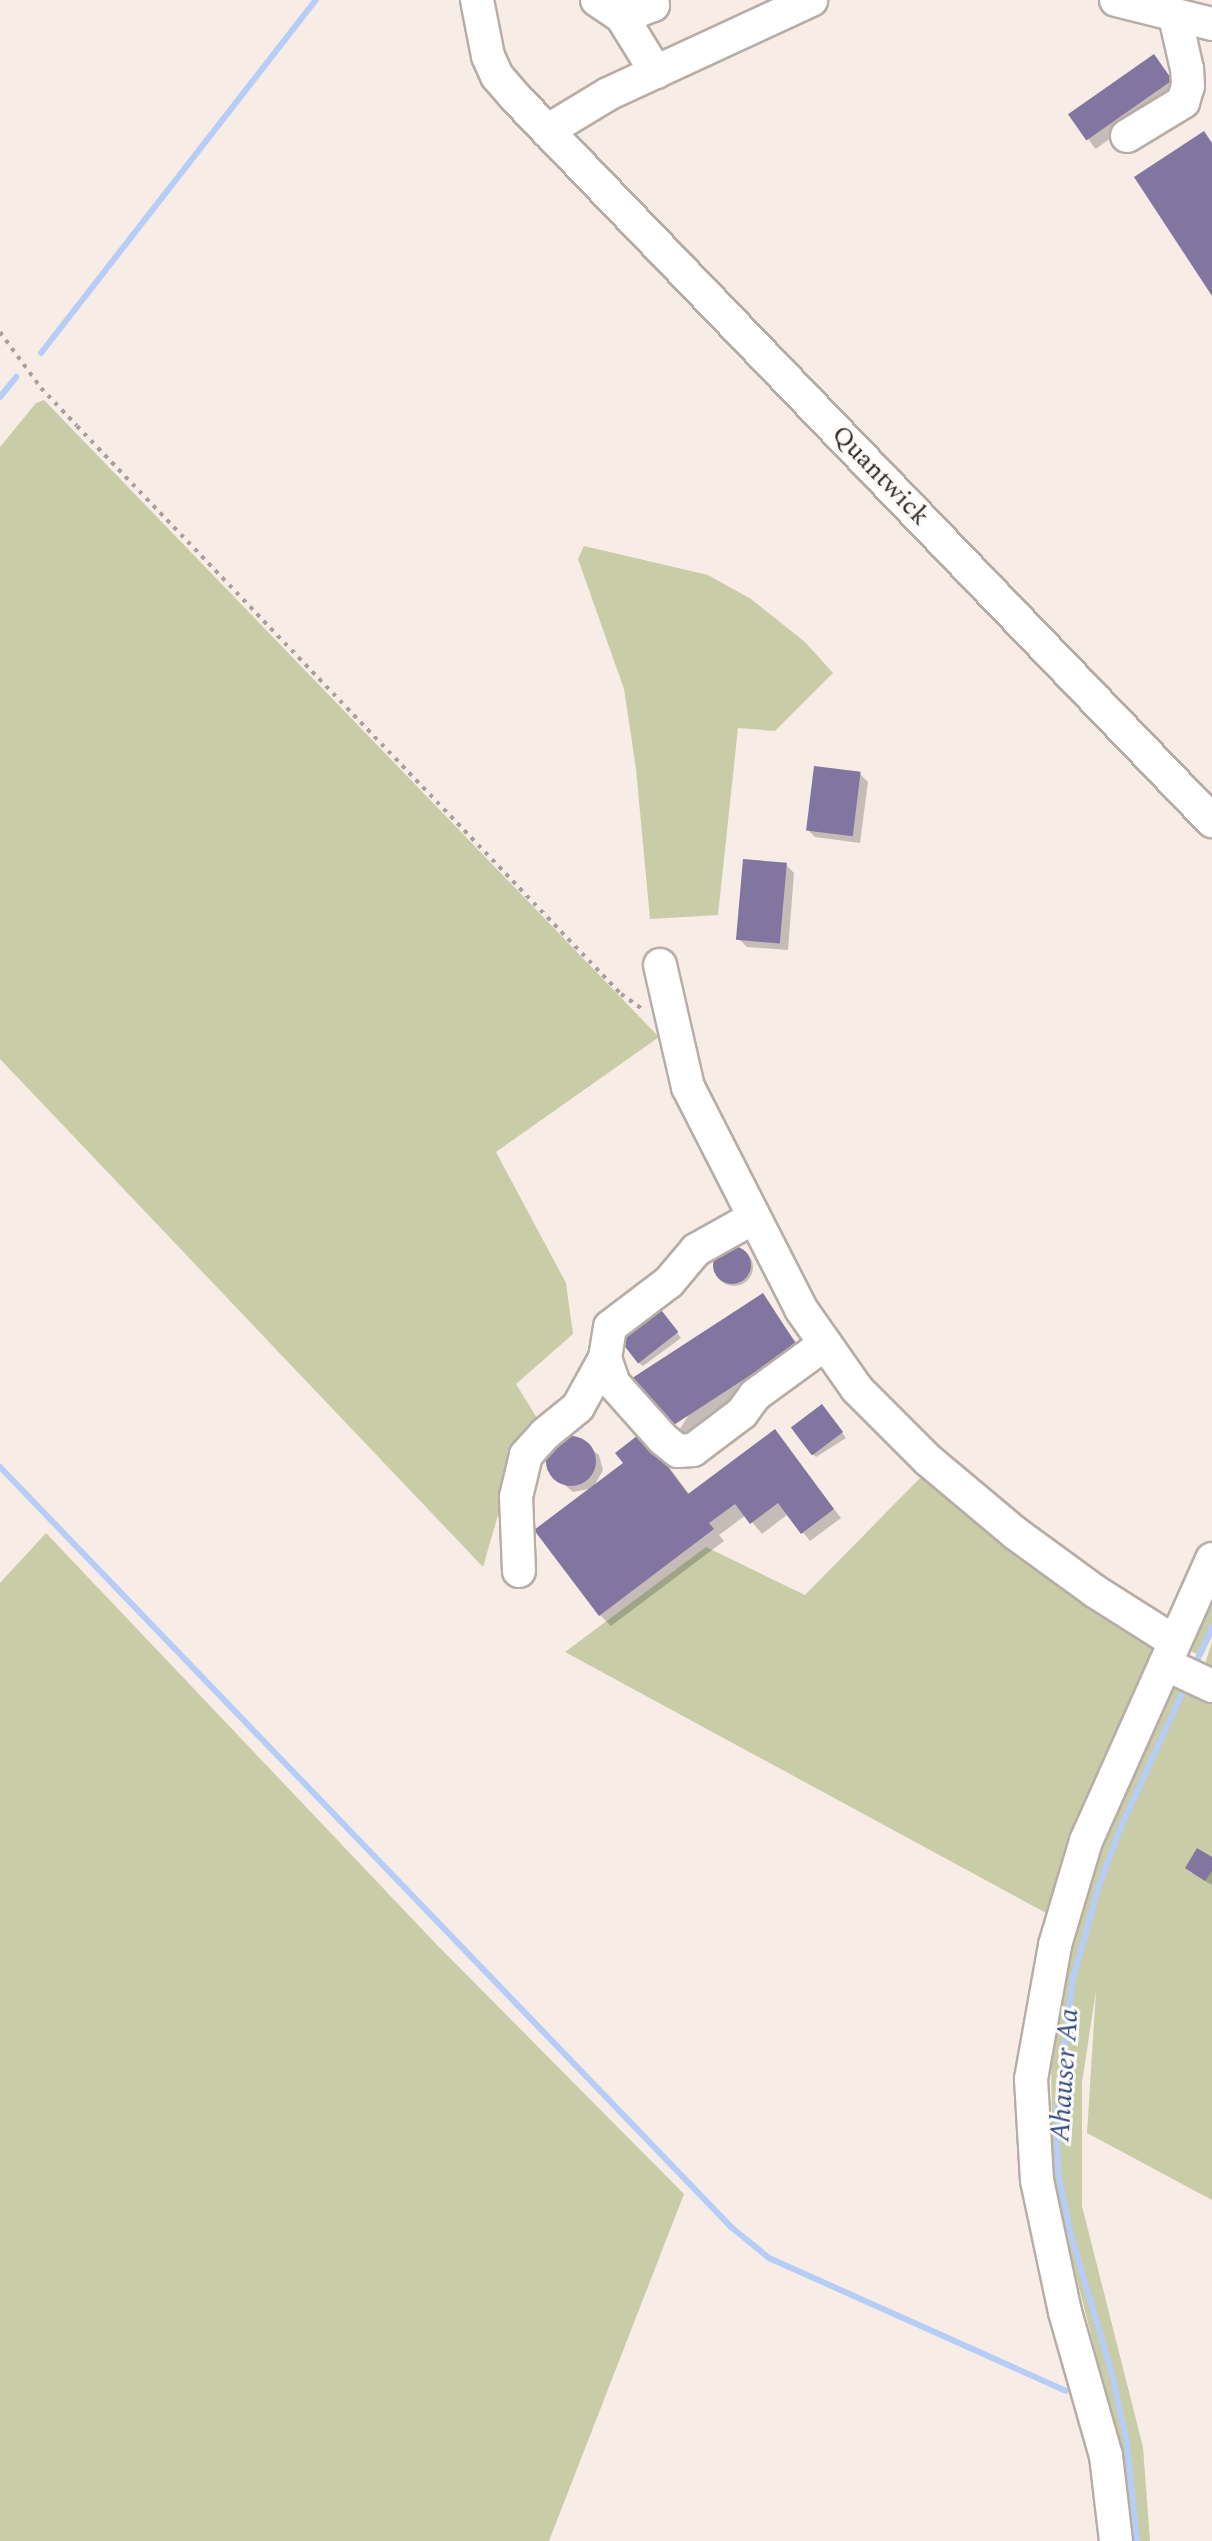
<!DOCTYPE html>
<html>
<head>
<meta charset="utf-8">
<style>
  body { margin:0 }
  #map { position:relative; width:1212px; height:2541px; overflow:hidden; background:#f7ece6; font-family:Spectral,serif }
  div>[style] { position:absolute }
  .green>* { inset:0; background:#c8cda8 }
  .shadow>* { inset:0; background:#0003; transform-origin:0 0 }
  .round { border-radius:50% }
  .stream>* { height:6px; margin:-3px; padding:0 3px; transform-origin:3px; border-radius:3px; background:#b6cdf7 }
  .building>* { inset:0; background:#8276a0; transform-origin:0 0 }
  .path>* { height:4px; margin-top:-2px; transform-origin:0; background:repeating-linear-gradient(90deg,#a8a09c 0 4px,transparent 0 10px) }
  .roads { filter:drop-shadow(2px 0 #b7ada7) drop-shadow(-2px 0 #b7ada7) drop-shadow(0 2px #b7ada7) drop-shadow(0 -2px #b7ada7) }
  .minor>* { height:32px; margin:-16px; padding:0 16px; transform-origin:16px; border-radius:16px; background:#fff }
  span { translate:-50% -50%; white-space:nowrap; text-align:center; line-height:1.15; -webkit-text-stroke:6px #fefcfa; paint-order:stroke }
  .street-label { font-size:26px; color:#2d2927 }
  .water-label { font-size:28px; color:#314c80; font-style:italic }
</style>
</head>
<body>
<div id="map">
  <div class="green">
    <i style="clip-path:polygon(44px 400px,659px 1037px,496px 1152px,566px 1283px,573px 1334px,516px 1384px,537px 1418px,511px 1470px,483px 1567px,0 1059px,0 447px,36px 403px)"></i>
    <i style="clip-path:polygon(584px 546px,708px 575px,751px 599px,805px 642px,833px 673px,775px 731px,738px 728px,718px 915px,650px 919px,636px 769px,624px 689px,578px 559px)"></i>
    <i style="clip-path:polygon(927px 1471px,1158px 1645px,1048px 1914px,565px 1652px,706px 1547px,805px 1595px)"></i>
    <i style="clip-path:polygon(46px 1533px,438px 1946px,684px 2194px,549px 2541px,0 2541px,0 1583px)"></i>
    <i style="clip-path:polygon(1212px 1572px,1212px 1636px,1202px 1657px,1180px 1645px)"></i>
    <i style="clip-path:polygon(1212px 1642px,1212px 2200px,1087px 2133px,1096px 1990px,1082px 2083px,1082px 2206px,1143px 2447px,1150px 2541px,1130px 2541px,1123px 2462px,1053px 2184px,1051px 2062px,1063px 1979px,1098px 1854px,1180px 1668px,1200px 1679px)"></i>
  </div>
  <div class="shadow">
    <i style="left:1154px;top:56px;width:41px;height:102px;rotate:54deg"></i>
    <i style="clip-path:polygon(860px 774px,868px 782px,860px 843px,815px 837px,807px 829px)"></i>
    <i style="clip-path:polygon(786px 865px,794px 873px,788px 950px,747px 947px,739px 939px)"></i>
    <i class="round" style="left:715px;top:1248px;width:38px;height:38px"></i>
    <i style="clip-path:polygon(762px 1296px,807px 1357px,685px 1448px,675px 1437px)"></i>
    <i style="clip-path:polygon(663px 1314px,681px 1338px,643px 1366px,638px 1362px)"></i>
    <i style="clip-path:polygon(827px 1412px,846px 1438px,816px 1457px,811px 1452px)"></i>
    <i style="clip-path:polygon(774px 1432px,841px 1518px,810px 1541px,788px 1514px,762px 1534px,746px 1515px,719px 1535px,724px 1541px,611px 1626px,600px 1615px,653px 1446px,690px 1495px)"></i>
    <i style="clip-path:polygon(572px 1435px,599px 1455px,603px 1470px,593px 1488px,573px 1492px,547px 1470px,545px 1455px,557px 1438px)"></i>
    <i style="clip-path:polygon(1212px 1860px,1212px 1885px,1192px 1873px)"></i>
  </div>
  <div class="stream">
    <i style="left:41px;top:353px;width:447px;rotate:-52.1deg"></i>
    <i style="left:0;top:397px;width:26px;rotate:-51deg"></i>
    <i style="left:0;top:1467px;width:1054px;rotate:46.11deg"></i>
    <i style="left:731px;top:2227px;width:49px;rotate:39.2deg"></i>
    <i style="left:769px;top:2258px;width:325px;rotate:24.1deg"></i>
    <i style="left:1194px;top:1667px;width:44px;rotate:-65.8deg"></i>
    <i style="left:1137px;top:2541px;width:99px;rotate:-95.8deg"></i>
    <i style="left:1127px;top:2443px;width:71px;rotate:-102.3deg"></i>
    <i style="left:1112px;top:2374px;width:145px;rotate:-106.4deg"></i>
    <i style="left:1071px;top:2235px;width:64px;rotate:-101.7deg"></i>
    <i style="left:1058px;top:2172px;width:60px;rotate:-91deg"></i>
    <i style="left:1057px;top:2112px;width:135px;rotate:-83.2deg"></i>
    <i style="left:1073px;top:1978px;width:97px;rotate:-74.4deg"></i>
    <i style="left:1099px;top:1885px;width:65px;rotate:-69.3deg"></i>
    <i style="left:1122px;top:1824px;width:153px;rotate:-65.3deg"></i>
  </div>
  <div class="building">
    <i style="left:1154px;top:54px;width:32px;height:105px;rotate:55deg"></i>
    <i style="clip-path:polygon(1204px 131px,1212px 143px,1212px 296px,1134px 177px)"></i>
    <i style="left:814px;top:766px;width:47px;height:65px;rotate:7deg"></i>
    <i style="left:743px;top:859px;width:44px;height:81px;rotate:5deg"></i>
    <i class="round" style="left:713px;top:1246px;width:38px;height:38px"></i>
    <i style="left:763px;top:1293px;width:62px;height:160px;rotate:57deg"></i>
    <i style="left:658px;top:1306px;width:33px;height:51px;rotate:52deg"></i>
    <i style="left:822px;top:1404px;width:35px;height:39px;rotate:53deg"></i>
    <i style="clip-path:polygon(775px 1429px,834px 1509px,801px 1534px,778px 1503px,750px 1524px,735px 1504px,709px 1523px,714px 1529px,599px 1616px,534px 1530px,623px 1463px,615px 1453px,642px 1432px,688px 1494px)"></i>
    <i class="round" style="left:546px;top:1436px;width:50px;height:50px"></i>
    <i style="clip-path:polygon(1197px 1848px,1212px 1857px,1212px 1871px,1205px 1881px,1185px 1868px)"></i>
  </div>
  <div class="path">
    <i style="left:0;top:332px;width:69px;rotate:53.8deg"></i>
    <i style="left:41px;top:388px;width:52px;rotate:46.5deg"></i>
    <i style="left:77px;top:426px;width:786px;rotate:46.24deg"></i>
    <i style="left:621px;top:994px;width:28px;rotate:35deg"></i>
  </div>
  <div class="roads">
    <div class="minor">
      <i style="left:477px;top:0;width:57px;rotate:78.9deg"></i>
      <i style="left:488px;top:56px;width:22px;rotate:66deg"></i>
      <i style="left:497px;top:76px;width:29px;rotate:49deg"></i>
      <i style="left:516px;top:98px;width:1004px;rotate:46.09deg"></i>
      <i style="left:597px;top:0;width:30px;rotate:34deg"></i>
      <i style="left:622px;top:17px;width:65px;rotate:58.3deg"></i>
      <i style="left:1116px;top:0;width:99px;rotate:14deg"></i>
      <i style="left:622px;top:17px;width:33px;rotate:-21deg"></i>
      <i style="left:653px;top:5px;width:5px;rotate:-101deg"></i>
      <i style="left:547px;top:131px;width:71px;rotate:-31.2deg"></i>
      <i style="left:608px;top:94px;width:224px;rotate:-24.8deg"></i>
      <i style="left:1127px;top:136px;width:66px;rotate:-31.3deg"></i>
      <i style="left:1183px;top:102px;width:17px;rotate:-73deg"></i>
      <i style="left:1188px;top:86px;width:17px;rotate:-93deg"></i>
      <i style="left:1187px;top:69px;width:54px;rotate:-102.8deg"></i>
      <i style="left:660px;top:965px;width:125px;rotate:77.1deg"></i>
      <i style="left:688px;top:1087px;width:249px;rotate:63deg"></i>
      <i style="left:801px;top:1309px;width:98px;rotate:55deg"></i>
      <i style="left:857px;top:1389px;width:100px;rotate:45deg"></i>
      <i style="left:928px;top:1460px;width:114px;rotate:40deg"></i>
      <i style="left:1015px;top:1533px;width:100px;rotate:36.1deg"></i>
      <i style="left:1096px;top:1592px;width:93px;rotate:32.3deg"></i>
      <i style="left:753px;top:1218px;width:65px;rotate:150.7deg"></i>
      <i style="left:696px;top:1250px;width:42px;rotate:130.2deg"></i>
      <i style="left:669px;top:1282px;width:74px;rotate:142.7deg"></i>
      <i style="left:610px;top:1327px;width:31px;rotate:99deg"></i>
      <i style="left:605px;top:1358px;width:28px;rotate:71deg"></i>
      <i style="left:614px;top:1384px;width:74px;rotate:48.3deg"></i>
      <i style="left:663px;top:1439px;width:19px;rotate:39deg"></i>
      <i style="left:678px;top:1451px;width:15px;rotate:-4deg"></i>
      <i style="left:693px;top:1450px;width:61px;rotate:-37.1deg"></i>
      <i style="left:742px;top:1413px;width:22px;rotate:-54deg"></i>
      <i style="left:755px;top:1395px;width:87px;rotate:-36.1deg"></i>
      <i style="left:519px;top:1571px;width:74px;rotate:-92.3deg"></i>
      <i style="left:516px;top:1497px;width:43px;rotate:-76.6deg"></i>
      <i style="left:526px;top:1455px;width:28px;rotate:-48deg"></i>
      <i style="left:545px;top:1434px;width:43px;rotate:-39.3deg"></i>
      <i style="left:578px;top:1407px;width:56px;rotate:-61.1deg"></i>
      <i style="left:1165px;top:1664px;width:52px;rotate:25.1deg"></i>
      <i style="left:1116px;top:2541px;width:86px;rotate:-96.7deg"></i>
      <i style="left:1106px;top:2456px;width:150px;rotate:-105.9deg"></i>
      <i style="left:1065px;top:2312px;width:135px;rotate:-102deg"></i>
      <i style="left:1037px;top:2180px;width:101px;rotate:-93.4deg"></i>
      <i style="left:1031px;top:2079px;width:136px;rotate:-79.8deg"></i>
      <i style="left:1055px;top:1945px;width:109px;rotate:-73.4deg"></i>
      <i style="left:1086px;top:1841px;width:309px;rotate:-65.9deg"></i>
    </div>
  </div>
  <div class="street-label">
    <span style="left:880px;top:476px;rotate:46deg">Quantwick</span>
  </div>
  <div class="water-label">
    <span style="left:1065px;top:2075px;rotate:-86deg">Ahauser Aa</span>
  </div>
</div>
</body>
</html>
